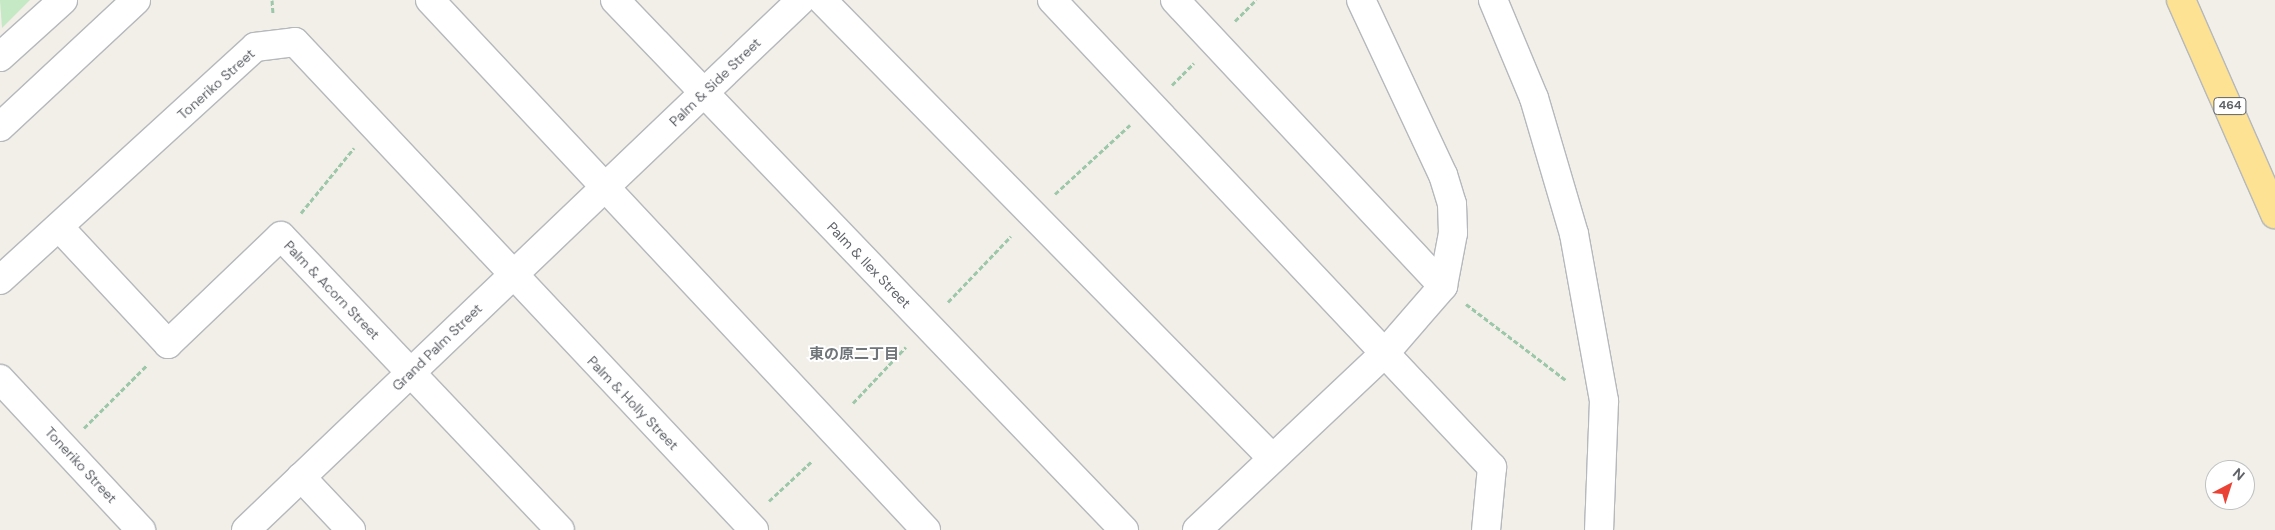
<!DOCTYPE html>
<html>
<head>
<meta charset="utf-8">
<style>
  body { margin:0 }
  #map { position:relative; width:2275px; height:530px; overflow:hidden; background:#f1efe8; font-family:"DM Sans","Noto Sans JP",sans-serif }
  div>[style] { position:absolute }
  .green>* { inset:0; background:#c5e8c5 }
  .path>* { height:3px; margin-top:-1.5px; transform-origin:0; background:repeating-linear-gradient(90deg,#9cc7a9 0 5px,transparent 0 7.5px) }
  .roads { filter:drop-shadow(1px 0 #b5b8bc) drop-shadow(-1px 0 #b5b8bc) drop-shadow(0 1px #b5b8bc) drop-shadow(0 -1px #b5b8bc) }
  .minor>* { height:28px; margin:-14px; padding:0 14px; transform-origin:14px; border-radius:14px; background:#fff }
  .highway>* { height:28px; margin:-14px; padding:0 14px; transform-origin:14px; border-radius:14px; background:#fde293 }
  span { translate:-50% -50%; white-space:nowrap; text-align:center; line-height:1.15; -webkit-text-stroke:4px #fff; paint-order:stroke }
  .shield-label span { padding:1px 4px; background:#fff; border:1px solid; border-radius:4px; -webkit-text-stroke-width:0 }
  .shield-label { font-size:12px; color:#5f6368; font-weight:700 }
  .street-label { font-size:14px; color:#5f6368 }
  .neighbourhood-label { font-size:15px; color:#70757a; font-weight:700 }
  .north { position:absolute; left:2205px; top:460px; width:50px; height:50px; box-sizing:border-box; background:#fff; border:1px solid #bfc1c3; border-radius:50%; rotate:40deg; font-size:14px; font-weight:700; line-height:20px; text-align:center; color:#5f6368 }
  .north::after { content:''; display:block; margin:auto; width:18px; height:22px; background:#ea4335; clip-path:polygon(50% 0,100% 100%,50% 72%,0 100%) }
</style>
</head>
<body>
<div id="map">
  <div class="green">
    <i style="clip-path:polygon(0 0,30px 0,2px 28px)"></i>
  </div>
  <div class="path">
    <i style="left:272px;top:0;width:14px;rotate:86deg"></i>
    <i style="left:1235px;top:21px;width:30px;rotate:-45deg"></i>
    <i style="left:1172px;top:85px;width:31px;rotate:-45deg"></i>
    <i style="left:1055px;top:194px;width:102px;rotate:-42.6deg"></i>
    <i style="left:301px;top:213px;width:84px;rotate:-50.8deg"></i>
    <i style="left:948px;top:302px;width:91px;rotate:-46.3deg"></i>
    <i style="left:1466px;top:304px;width:127px;rotate:37.3deg"></i>
    <i style="left:853px;top:403px;width:77px;rotate:-46.6deg"></i>
    <i style="left:84px;top:428px;width:89px;rotate:-45deg"></i>
    <i style="left:769px;top:501px;width:59px;rotate:-42.9deg"></i>
  </div>
  <div class="roads">
    <div class="minor">
      <i style="left:430px;top:0;width:726px;rotate:46.9deg"></i>
      <i style="left:615px;top:0;width:735px;rotate:46.16deg"></i>
      <i style="left:822px;top:0;width:642px;rotate:45.5deg"></i>
      <i style="left:1052px;top:0;width:642px;rotate:46.71deg"></i>
      <i style="left:1492px;top:467px;width:63px;rotate:95.4deg"></i>
      <i style="left:1175px;top:0;width:392px;rotate:46.9deg"></i>
      <i style="left:1493px;top:0;width:106px;rotate:67.3deg"></i>
      <i style="left:1534px;top:98px;width:142px;rotate:73.6deg"></i>
      <i style="left:1574px;top:234px;width:170px;rotate:79.8deg"></i>
      <i style="left:1604px;top:401px;width:129px;rotate:92.2deg"></i>
      <i style="left:0;top:57px;width:85px;rotate:-42.1deg"></i>
      <i style="left:0;top:127px;width:186px;rotate:-43deg"></i>
      <i style="left:59px;top:227px;width:160px;rotate:47deg"></i>
      <i style="left:168px;top:344px;width:156px;rotate:-43.7deg"></i>
      <i style="left:281px;top:236px;width:405px;rotate:46.5deg"></i>
      <i style="left:0;top:280px;width:345px;rotate:-42.4deg"></i>
      <i style="left:255px;top:47px;width:40px;rotate:-7.1deg"></i>
      <i style="left:295px;top:42px;width:670px;rotate:46.75deg"></i>
      <i style="left:0;top:379px;width:207px;rotate:47deg"></i>
      <i style="left:301px;top:477px;width:73px;rotate:46.7deg"></i>
      <i style="left:246px;top:530px;width:767px;rotate:-43.68deg"></i>
      <i style="left:1197px;top:530px;width:258px;rotate:-43.3deg"></i>
      <i style="left:1385px;top:353px;width:89px;rotate:-49.1deg"></i>
      <i style="left:1443px;top:286px;width:54px;rotate:-79.3deg"></i>
      <i style="left:1453px;top:233px;width:29px;rotate:-92deg"></i>
      <i style="left:1452px;top:204px;width:30px;rotate:-107deg"></i>
      <i style="left:1443px;top:175px;width:193px;rotate:-115.1deg"></i>
    </div>
    <div class="highway">
      <i style="left:2181px;top:0;width:234px;rotate:66.3deg"></i>
    </div>
  </div>
  <div class="shield-label">
    <span style="left:2230px;top:106px">464</span>
  </div>
  <div class="street-label">
    <span style="left:715px;top:82px;rotate:-44deg">Palm &amp; Side Street</span>
    <span style="left:216px;top:84px;rotate:-42deg">Toneriko Street</span>
    <span style="left:869px;top:265px;rotate:46deg">Palm &amp; Ilex Street</span>
    <span style="left:332px;top:290px;rotate:46deg">Palm &amp; Acorn Street</span>
    <span style="left:437px;top:347px;rotate:-44deg">Grand Palm Street</span>
    <span style="left:633px;top:403px;rotate:46deg">Palm &amp; Holly Street</span>
    <span style="left:81px;top:465px;rotate:47deg">Toneriko Street</span>
  </div>
  <div class="neighbourhood-label">
    <span style="left:854px;top:355px">東の原二丁目</span>
  </div>
  <div class="north">N</div>
</div>
</body>
</html>
